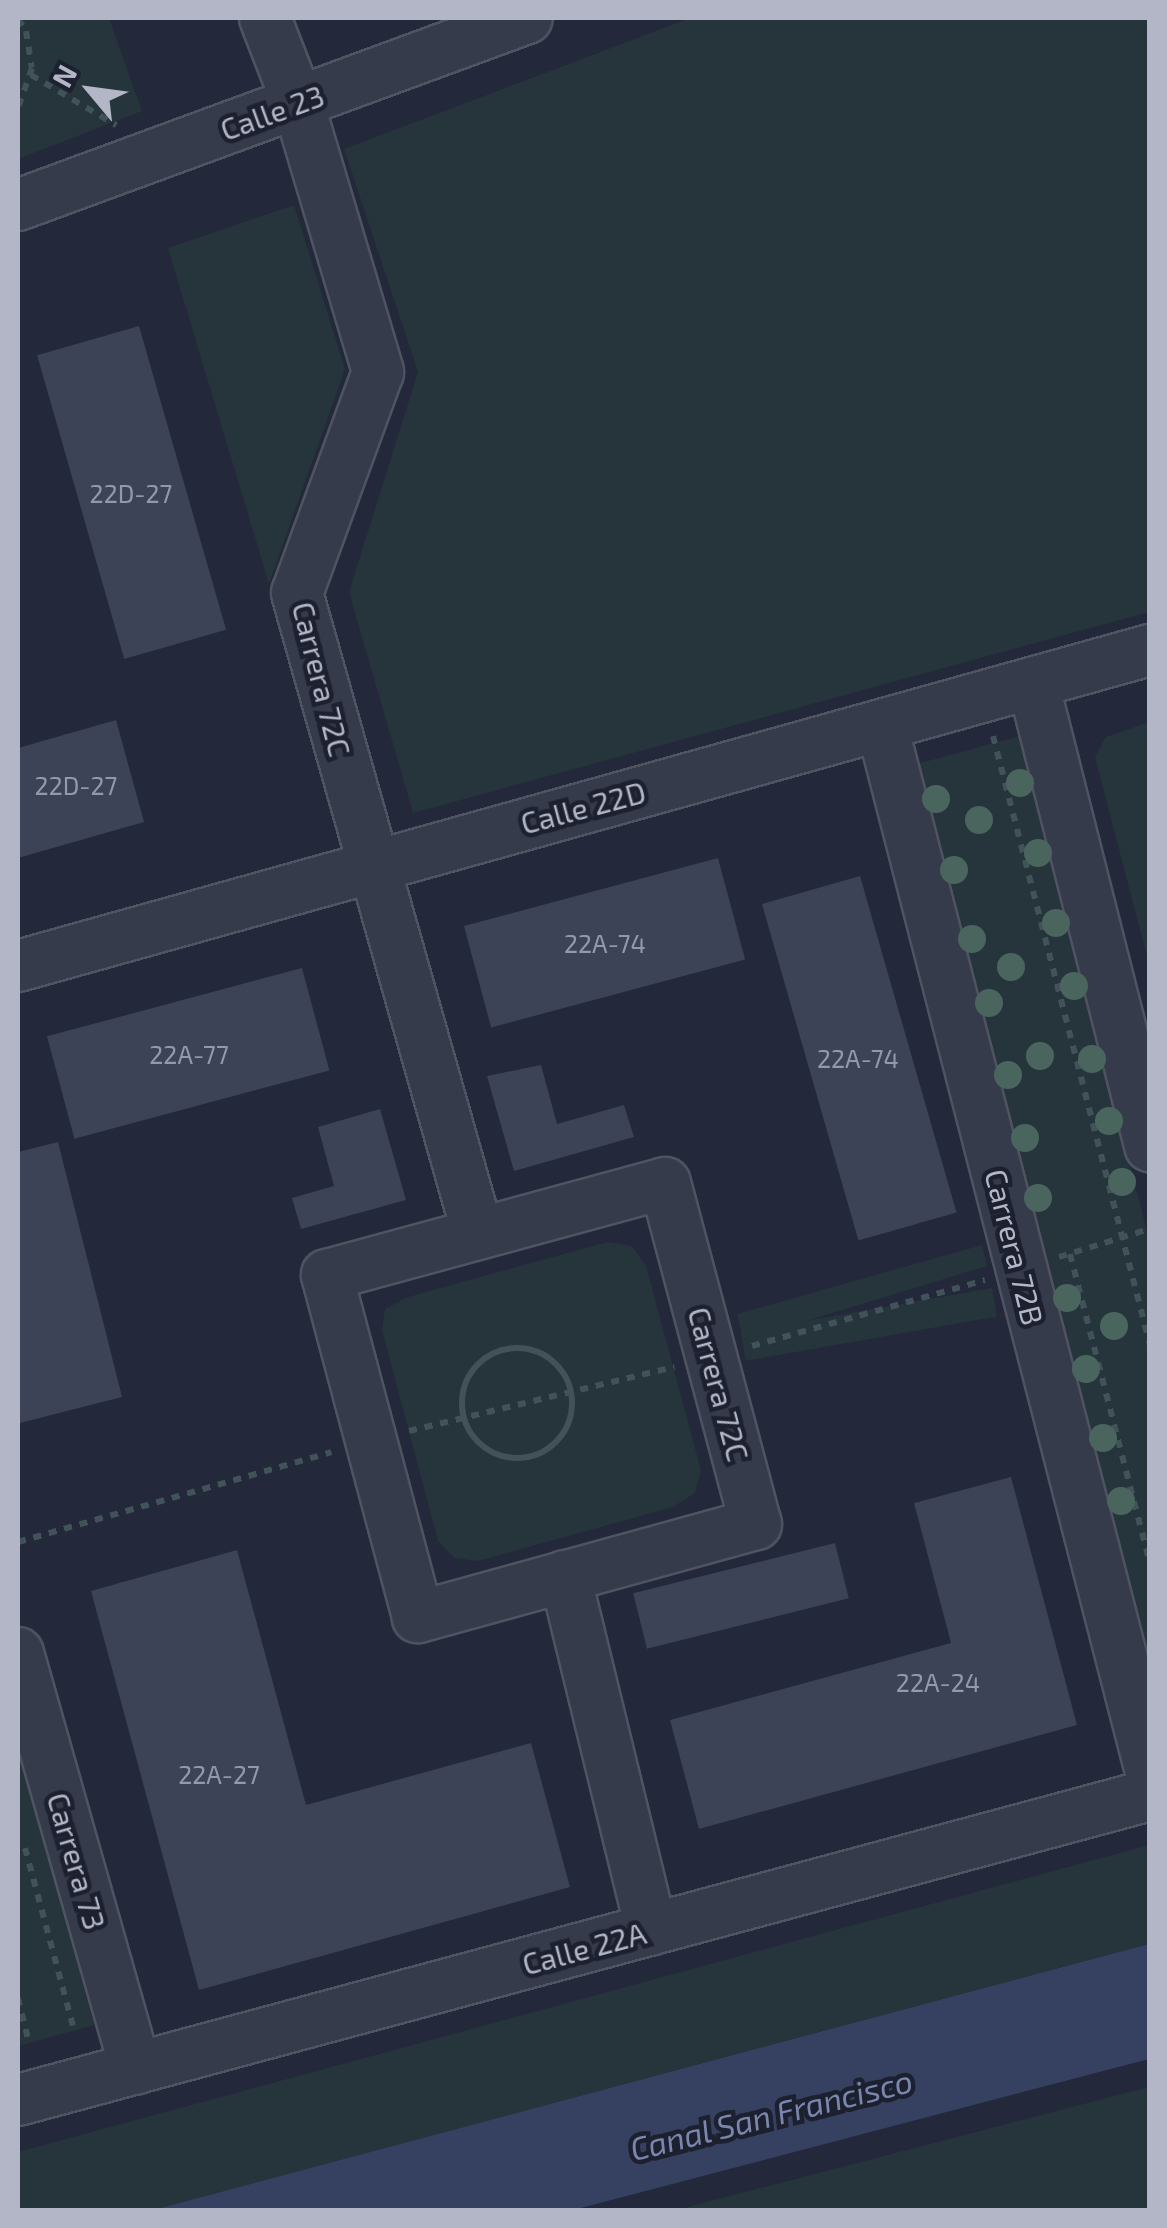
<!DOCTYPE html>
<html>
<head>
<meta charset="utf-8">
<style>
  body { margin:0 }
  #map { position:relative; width:1167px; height:2228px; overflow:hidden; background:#23283a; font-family:"Exo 2",sans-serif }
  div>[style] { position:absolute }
  .green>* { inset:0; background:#25353b; transform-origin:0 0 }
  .water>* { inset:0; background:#364161 }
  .building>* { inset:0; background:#3c4357; transform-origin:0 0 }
  .path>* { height:6px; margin-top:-3px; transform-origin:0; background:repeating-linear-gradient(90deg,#425259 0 8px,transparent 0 16px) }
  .path>.ring { margin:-3px; padding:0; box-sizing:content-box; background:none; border:6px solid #425259; border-radius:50% }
  .roads { filter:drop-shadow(2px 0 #4f5362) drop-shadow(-2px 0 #4f5362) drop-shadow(0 2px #4f5362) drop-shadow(0 -2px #4f5362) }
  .minor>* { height:50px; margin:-25px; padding:0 25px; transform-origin:25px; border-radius:25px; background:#363b4b }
  .trees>* { width:28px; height:28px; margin:-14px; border-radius:50%; background:#4a655e }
  span { translate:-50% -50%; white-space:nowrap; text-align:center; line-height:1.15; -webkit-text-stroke:9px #1c202f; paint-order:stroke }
  .number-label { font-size:25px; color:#9499aa }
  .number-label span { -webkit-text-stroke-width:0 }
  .street-label { font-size:30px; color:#b2b6c6 }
  .water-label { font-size:32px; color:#7a86ae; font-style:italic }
  .frame { position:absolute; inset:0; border:20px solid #b2b6c6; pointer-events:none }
  .north { position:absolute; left:40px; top:40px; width:100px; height:100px; -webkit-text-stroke:8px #1c202f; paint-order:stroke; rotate:299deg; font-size:28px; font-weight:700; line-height:40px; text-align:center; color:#b2b6c6 }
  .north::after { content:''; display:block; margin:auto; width:35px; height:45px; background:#b2b6c6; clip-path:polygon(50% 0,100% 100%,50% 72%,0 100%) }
</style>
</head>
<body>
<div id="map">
  <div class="green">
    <i style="clip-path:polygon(18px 18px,109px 18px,142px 111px,18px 159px)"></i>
    <i style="clip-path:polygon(690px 18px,1149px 18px,1149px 612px,413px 813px,349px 592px,418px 372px,344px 149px)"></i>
    <i style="clip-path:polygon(294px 205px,345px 369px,269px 584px,168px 248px)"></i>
    <i style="clip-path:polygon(1149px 722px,1147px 809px,1149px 964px,1095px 757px,1106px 737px)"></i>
    <i style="clip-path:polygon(1020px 736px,1149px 1239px,1149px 1666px,913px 765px)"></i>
    <i style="clip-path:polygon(607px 1242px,632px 1246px,646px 1266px,701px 1470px,695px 1493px,673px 1507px,478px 1561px,454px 1558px,438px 1541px,382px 1330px,385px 1309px,408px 1297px)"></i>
    <i style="clip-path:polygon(982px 1245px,987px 1266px,743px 1340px,737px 1314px)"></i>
    <i style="left:992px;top:1288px;width:29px;height:255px;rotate:80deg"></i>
    <i style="clip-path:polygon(18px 1743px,94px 2025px,18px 2046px)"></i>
    <i style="clip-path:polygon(1149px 1845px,1149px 1944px,153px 2210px,18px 2210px,18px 2152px)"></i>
    <i style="clip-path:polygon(1149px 2087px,1149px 2210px,676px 2210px)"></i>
  </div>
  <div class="water">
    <i style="clip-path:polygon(1149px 1944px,1149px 2059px,573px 2210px,153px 2210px)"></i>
  </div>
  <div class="building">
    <i style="left:139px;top:326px;width:316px;height:106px;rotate:74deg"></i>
    <i style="clip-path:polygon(116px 720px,144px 822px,18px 858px,18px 748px)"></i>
    <i style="left:718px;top:858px;width:105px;height:263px;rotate:75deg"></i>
    <i style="left:860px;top:876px;width:350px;height:102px;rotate:74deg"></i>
    <i style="left:302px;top:968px;width:106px;height:264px;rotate:75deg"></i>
    <i style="clip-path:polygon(541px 1065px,557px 1124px,624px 1105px,634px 1137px,514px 1171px,487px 1076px)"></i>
    <i style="clip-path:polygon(380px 1109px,406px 1200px,301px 1229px,292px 1198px,334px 1186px,318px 1127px)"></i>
    <i style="clip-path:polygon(58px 1142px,122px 1397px,20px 1423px,18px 1152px)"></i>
    <i style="clip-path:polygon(1011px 1477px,1077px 1725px,699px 1829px,670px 1720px,951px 1643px,914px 1503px)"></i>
    <i style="left:835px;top:1543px;width:57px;height:208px;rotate:76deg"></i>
    <i style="clip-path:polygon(237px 1550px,306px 1805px,531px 1743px,570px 1887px,199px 1990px,91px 1591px)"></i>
  </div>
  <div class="path">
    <i style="left:18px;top:19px;width:14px;rotate:56deg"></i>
    <i style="left:26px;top:31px;width:37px;rotate:81deg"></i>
    <i style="left:32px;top:68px;width:42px;rotate:109.3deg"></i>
    <i style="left:31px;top:75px;width:99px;rotate:30.5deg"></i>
    <i style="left:993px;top:736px;width:629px;rotate:75.54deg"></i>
    <i style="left:1070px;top:1254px;width:320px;rotate:75.5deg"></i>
    <i style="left:1059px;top:1257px;width:94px;rotate:-17.3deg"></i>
    <i style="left:752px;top:1346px;width:242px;rotate:-15.8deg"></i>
    <i class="ring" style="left:462px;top:1348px;width:104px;height:104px"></i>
    <i style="left:409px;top:1431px;width:273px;rotate:-13.6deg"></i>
    <i style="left:18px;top:1542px;width:326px;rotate:-16deg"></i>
    <i style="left:25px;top:1848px;width:188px;rotate:74.9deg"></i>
    <i style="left:18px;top:1998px;width:46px;rotate:76.3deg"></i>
  </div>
  <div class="roads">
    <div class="minor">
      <i style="left:265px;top:18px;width:91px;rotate:68.8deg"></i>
      <i style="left:298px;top:103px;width:281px;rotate:73.4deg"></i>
      <i style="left:378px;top:372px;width:235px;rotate:110.1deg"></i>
      <i style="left:297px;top:593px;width:666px;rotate:74.23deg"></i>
      <i style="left:18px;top:205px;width:542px;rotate:-20.17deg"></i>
      <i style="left:1033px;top:683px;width:478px;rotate:75.8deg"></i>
      <i style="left:882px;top:726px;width:1076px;rotate:75.58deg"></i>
      <i style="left:18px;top:966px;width:1175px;rotate:-15.6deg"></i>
      <i style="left:665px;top:1183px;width:353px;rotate:75.1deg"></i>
      <i style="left:756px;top:1524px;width:351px;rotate:164.6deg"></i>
      <i style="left:418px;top:1617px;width:354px;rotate:-104.9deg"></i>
      <i style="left:327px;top:1275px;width:350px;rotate:-15.2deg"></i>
      <i style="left:565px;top:1576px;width:364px;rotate:76.3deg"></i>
      <i style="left:18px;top:1653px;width:432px;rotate:74.2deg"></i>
      <i style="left:18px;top:2100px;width:1172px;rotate:-15.08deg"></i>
    </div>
  </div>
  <div class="trees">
    <i style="left:1020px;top:783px"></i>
    <i style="left:936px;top:799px"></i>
    <i style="left:979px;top:820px"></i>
    <i style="left:1038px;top:853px"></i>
    <i style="left:954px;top:870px"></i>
    <i style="left:1056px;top:923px"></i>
    <i style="left:972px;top:939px"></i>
    <i style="left:1011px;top:967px"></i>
    <i style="left:1074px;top:986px"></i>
    <i style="left:989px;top:1003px"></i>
    <i style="left:1040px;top:1056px"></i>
    <i style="left:1092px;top:1059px"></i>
    <i style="left:1008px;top:1075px"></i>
    <i style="left:1109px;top:1121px"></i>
    <i style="left:1025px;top:1138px"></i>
    <i style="left:1122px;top:1182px"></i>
    <i style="left:1038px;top:1198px"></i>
    <i style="left:1067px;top:1298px"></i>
    <i style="left:1114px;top:1326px"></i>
    <i style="left:1086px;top:1369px"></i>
    <i style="left:1103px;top:1438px"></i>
    <i style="left:1121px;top:1501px"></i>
  </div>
  <div class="number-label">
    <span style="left:131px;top:493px">22D-27</span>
    <span style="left:76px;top:785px">22D-27</span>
    <span style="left:605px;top:943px">22A-74</span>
    <span style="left:189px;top:1054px">22A-77</span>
    <span style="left:858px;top:1058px">22A-74</span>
    <span style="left:938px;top:1682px">22A-24</span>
    <span style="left:219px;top:1774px">22A-27</span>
  </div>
  <div class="street-label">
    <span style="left:272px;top:112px;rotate:-20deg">Calle 23</span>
    <span style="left:322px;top:679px;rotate:76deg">Carrera 72C</span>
    <span style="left:583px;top:807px;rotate:-15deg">Calle 22D</span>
    <span style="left:1015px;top:1247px;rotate:76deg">Carrera 72B</span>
    <span style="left:719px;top:1384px;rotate:75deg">Carrera 72C</span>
    <span style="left:77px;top:1861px;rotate:74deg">Carrera 73</span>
    <span style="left:584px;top:1948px;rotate:-15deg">Calle 22A</span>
  </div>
  <div class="water-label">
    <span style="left:771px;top:2114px;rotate:-14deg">Canal San Francisco</span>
  </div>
  <div class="frame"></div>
  <div class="north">N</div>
</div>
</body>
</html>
